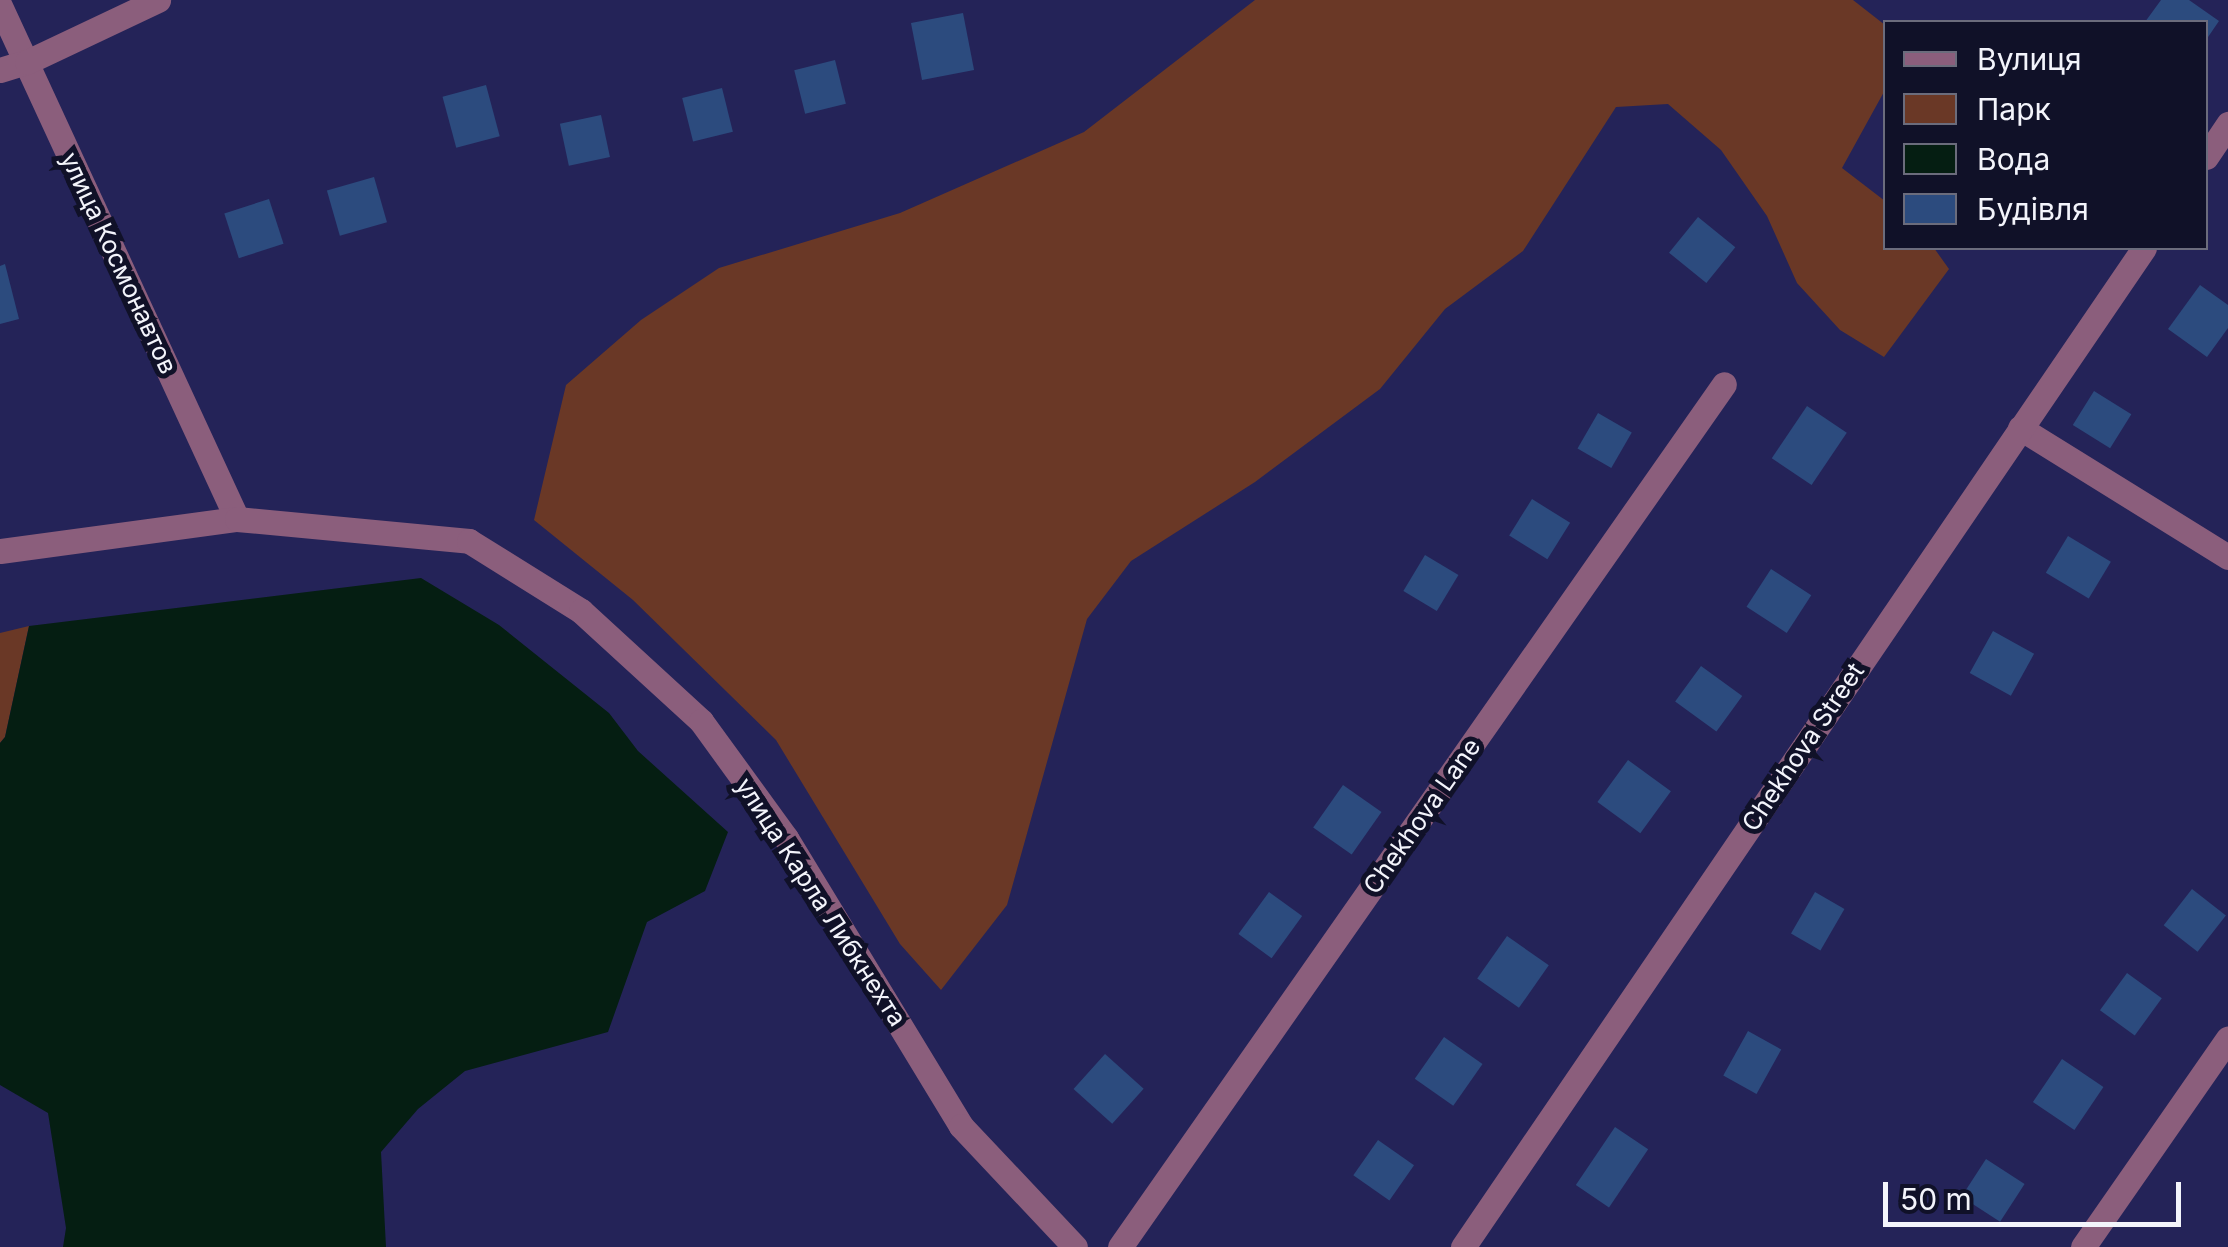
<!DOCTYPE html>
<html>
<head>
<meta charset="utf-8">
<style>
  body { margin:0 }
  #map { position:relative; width:2228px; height:1247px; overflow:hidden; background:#242358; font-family:Inter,sans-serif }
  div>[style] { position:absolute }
  .green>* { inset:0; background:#6a3826 }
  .water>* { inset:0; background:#051e12 }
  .building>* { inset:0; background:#2c4b7e; transform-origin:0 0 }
  .street>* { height:25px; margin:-12.5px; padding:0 12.5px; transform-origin:12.5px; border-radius:12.5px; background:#8b5e7c }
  span { translate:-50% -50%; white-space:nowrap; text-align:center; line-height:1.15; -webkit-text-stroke:10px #101128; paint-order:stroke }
  .street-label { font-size:25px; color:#f3f4fb }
  .legend { position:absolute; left:1883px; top:20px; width:325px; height:230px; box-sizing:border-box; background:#101128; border:2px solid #6b6c7c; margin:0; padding:12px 18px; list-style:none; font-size:30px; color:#f3f4fb }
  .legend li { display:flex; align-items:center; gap:20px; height:50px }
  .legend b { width:50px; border:2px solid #6b6c7c }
  .scale { position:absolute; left:1883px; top:1182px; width:298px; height:45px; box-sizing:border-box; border:5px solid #f3f4fb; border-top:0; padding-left:12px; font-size:30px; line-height:35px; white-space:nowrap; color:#f3f4fb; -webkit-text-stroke:8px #101128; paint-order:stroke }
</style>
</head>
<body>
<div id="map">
  <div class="green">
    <i style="clip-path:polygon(1255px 0,1853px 0,1885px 25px,1885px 90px,1842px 168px,1885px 201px,1886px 248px,1934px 248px,1949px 269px,1884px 357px,1840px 330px,1797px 283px,1767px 216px,1721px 150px,1668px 104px,1616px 107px,1523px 251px,1445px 309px,1380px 389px,1255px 482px,1131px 561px,1087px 619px,1007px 905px,941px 990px,900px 944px,776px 740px,633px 600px,534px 520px,566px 385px,641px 320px,719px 268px,900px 213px,1084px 132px)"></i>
    <i style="clip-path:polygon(29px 626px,5px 737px,0 743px,0 633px)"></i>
  </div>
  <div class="water">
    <i style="clip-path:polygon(421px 578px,499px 625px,609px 713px,638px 751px,728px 832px,705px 891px,647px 922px,608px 1032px,465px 1071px,418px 1109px,381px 1152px,386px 1247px,63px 1247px,66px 1228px,48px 1113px,0 1085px,0 743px,5px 737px,29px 626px)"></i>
  </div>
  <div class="building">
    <i style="clip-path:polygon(2161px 0,2189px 0,2219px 21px,2206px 40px,2206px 22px,2145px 22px)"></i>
    <i style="left:963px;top:13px;width:58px;height:53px;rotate:79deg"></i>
    <i style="left:835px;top:60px;width:45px;height:42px;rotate:76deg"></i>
    <i style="left:486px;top:85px;width:53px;height:45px;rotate:75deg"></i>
    <i style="left:722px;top:88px;width:45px;height:41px;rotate:76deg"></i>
    <i style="left:601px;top:115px;width:43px;height:42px;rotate:78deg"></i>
    <i style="left:374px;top:177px;width:47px;height:49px;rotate:74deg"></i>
    <i style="left:269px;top:199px;width:47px;height:47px;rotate:72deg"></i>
    <i style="left:1698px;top:217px;width:48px;height:46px;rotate:39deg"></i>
    <i style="clip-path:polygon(5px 264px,19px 319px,0 324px,0 266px)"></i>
    <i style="clip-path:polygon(2200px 285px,2228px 305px,2228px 328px,2207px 357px,2168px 329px)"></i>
    <i style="left:2094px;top:391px;width:44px;height:40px;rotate:32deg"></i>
    <i style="left:1807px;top:406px;width:48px;height:63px;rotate:34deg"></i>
    <i style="left:1598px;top:413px;width:39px;height:41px;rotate:30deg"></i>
    <i style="left:1532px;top:499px;width:45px;height:43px;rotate:32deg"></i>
    <i style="left:2068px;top:536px;width:50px;height:43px;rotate:31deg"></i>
    <i style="left:1425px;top:555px;width:39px;height:42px;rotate:31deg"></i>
    <i style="left:1771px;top:569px;width:48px;height:45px;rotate:33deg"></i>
    <i style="left:1993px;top:631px;width:47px;height:48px;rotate:29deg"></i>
    <i style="left:1701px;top:666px;width:51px;height:44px;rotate:36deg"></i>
    <i style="left:1628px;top:760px;width:53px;height:52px;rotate:36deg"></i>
    <i style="left:1343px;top:785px;width:47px;height:52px;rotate:35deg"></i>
    <i style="left:2192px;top:889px;width:43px;height:46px;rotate:38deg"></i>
    <i style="left:1269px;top:892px;width:41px;height:52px;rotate:36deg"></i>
    <i style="left:1815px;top:892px;width:34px;height:48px;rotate:30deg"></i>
    <i style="left:1507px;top:936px;width:51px;height:52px;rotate:35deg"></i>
    <i style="left:2127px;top:973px;width:43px;height:46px;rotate:36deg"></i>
    <i style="left:1748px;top:1031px;width:38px;height:51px;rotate:29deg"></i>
    <i style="left:1444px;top:1037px;width:47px;height:51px;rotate:35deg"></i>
    <i style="left:1105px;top:1054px;width:52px;height:47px;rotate:42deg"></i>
    <i style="left:2062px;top:1059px;width:50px;height:52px;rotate:34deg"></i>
    <i style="left:1615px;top:1127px;width:40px;height:70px;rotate:34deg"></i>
    <i style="left:1378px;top:1140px;width:44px;height:43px;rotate:35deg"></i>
    <i style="left:1986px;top:1159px;width:46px;height:45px;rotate:33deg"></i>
  </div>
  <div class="street">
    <i style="left:0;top:6px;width:565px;rotate:65.2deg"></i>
    <i style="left:0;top:70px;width:28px;rotate:-17deg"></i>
    <i style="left:27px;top:62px;width:145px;rotate:-25.3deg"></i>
    <i style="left:2206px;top:157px;width:40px;rotate:-56deg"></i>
    <i style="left:2020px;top:428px;width:245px;rotate:31.8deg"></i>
    <i style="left:0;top:551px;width:239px;rotate:-7.7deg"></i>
    <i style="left:237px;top:519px;width:233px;rotate:5.4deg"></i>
    <i style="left:469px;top:541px;width:132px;rotate:32deg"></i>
    <i style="left:581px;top:611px;width:163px;rotate:42.5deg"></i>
    <i style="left:701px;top:721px;width:145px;rotate:54deg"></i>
    <i style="left:786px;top:838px;width:337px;rotate:58.7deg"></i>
    <i style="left:961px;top:1126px;width:166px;rotate:46.7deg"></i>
    <i style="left:1120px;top:1247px;width:1053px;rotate:-55.01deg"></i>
    <i style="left:1463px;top:1247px;width:1209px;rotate:-55.72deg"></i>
    <i style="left:2083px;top:1247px;width:254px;rotate:-55.2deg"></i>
  </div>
  <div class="street-label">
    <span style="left:119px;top:263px;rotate:65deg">улица Космонавтов</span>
    <span style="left:1803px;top:747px;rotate:-56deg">Chekhova Street</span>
    <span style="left:1422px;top:816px;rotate:-55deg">Chekhova Lane</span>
    <span style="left:821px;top:902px;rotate:57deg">улица Карла Либкнехта</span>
  </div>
  <ul class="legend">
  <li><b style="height:12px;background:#8b5e7c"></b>Вулиця</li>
  <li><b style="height:28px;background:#6a3826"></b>Парк</li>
  <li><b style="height:28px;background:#051e12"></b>Вода</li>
  <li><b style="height:28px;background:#2c4b7e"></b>Будівля</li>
  </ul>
  <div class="scale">50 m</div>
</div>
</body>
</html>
